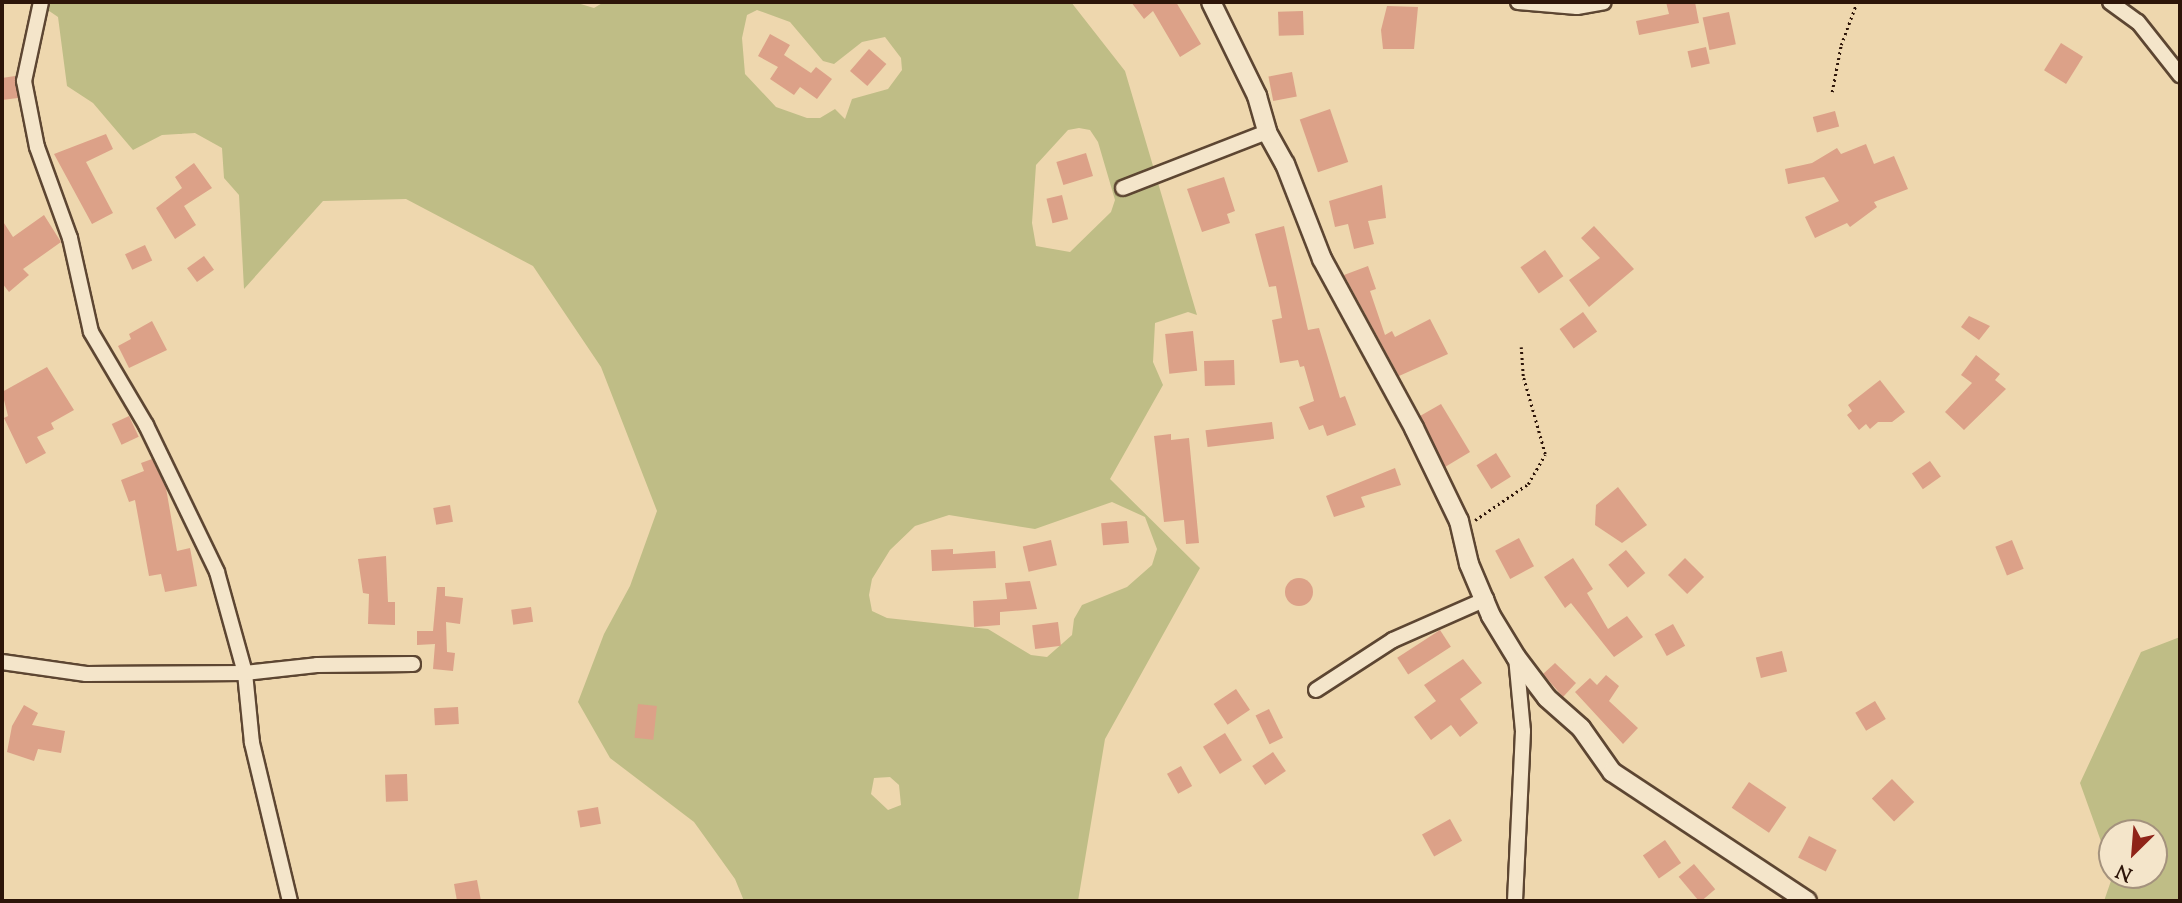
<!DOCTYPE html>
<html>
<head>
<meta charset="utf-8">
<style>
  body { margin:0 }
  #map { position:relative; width:2182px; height:903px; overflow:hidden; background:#eed7ae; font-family:"Sorts Mill Goudy",serif }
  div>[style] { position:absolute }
  .green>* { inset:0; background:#bfbd86 }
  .building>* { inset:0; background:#dca188; transform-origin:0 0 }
  .round { border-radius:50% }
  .path>* { height:2.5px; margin-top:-1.25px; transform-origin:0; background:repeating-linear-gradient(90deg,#2d1509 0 2px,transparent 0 5.5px) }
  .roads { filter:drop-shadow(2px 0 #5d4632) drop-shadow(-2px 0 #5d4632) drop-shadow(0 2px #5d4632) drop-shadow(0 -2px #5d4632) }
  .minor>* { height:14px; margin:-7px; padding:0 7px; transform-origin:7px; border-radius:7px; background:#f4e5ca }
  .tertiary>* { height:18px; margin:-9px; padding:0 9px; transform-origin:9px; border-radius:9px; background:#f4e5ca }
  span { translate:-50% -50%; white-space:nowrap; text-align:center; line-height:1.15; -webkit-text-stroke:5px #f4e5ca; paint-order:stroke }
  .frame { position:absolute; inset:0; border:4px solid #2d1509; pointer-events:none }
  .north { position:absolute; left:2098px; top:819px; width:70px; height:70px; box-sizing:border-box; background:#f4e5ca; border:2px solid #a4927d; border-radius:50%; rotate:205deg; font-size:19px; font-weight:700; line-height:28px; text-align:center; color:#2d1509 }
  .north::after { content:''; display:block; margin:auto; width:24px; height:32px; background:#8f2418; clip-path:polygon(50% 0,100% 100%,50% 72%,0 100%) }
</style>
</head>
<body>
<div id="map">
  <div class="green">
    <i style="clip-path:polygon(evenodd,36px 2px,574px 2px,594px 8px,604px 2px,1071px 2px,1125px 71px,1197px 315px,1188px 312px,1155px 323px,1153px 362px,1163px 385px,1110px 479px,1200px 568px,1105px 739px,1078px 901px,744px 901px,735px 879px,694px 822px,610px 758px,578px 702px,604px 634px,630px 586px,657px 511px,601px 367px,533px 266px,406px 199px,323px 201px,244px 289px,239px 195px,224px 178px,222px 148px,195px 133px,162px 135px,133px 150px,93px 103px,67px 86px,58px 17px,36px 2px,757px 10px,790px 22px,823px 61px,834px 64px,862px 42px,885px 37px,901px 58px,902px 70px,888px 89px,852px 99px,845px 119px,835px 109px,820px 118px,807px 118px,776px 107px,745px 74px,742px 38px,747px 15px,757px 10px,36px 2px,1079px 128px,1090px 130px,1098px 142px,1115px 200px,1111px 212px,1070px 252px,1036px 246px,1032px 223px,1036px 165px,1068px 130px,1079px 128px,36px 2px,1112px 502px,1145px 517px,1157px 549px,1152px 565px,1127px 587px,1082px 605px,1074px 619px,1072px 635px,1047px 657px,1031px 655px,988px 629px,887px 618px,872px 611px,869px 595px,872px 579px,890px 550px,915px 526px,949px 515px,1035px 529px,1112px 502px,36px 2px,890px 777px,899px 785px,901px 805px,888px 810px,871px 794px,874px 778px,890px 777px)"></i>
    <i style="clip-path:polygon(2180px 637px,2180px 901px,2104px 901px,2113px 875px,2154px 875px,2154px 833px,2112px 833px,2112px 872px,2080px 783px,2141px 652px)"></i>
  </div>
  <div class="building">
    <i style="clip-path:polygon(1131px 2px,1176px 2px,1201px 44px,1180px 57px,1153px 11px,1144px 19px)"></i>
    <i style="clip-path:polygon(1666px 2px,1695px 2px,1699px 23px,1639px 35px,1636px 21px,1669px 14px)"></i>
    <i style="clip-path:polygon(1387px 6px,1418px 7px,1414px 49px,1383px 49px,1381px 30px)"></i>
    <i style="left:1303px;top:11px;width:24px;height:25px;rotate:88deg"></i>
    <i style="left:1729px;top:12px;width:33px;height:27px;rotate:78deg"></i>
    <i style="clip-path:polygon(770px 34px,790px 45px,784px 55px,811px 73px,816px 67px,832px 79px,817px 99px,800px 87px,794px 95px,770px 79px,778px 67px,758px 56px)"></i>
    <i style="left:2061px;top:43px;width:26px;height:32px;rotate:32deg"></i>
    <i style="left:1706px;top:47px;width:17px;height:19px;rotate:77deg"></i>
    <i style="left:869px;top:49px;width:23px;height:29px;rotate:41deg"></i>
    <i style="left:1292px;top:72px;width:25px;height:24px;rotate:79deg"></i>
    <i style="clip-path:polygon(15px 76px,18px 98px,2px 100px,2px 78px)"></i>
    <i style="left:1330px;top:109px;width:56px;height:32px;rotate:71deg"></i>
    <i style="left:1835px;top:111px;width:16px;height:23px;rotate:75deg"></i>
    <i style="clip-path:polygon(106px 134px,113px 149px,86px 162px,113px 213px,92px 224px,54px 154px)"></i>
    <i style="clip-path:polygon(1866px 144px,1874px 164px,1894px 156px,1908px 189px,1874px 202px,1877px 207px,1850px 227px,1847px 223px,1815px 238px,1805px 217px,1839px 201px,1824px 177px,1788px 184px,1785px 169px,1812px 163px,1837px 148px,1841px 154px)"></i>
    <i style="left:1086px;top:153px;width:24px;height:31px;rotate:73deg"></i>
    <i style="clip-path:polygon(194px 163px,212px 188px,184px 206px,196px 225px,175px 239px,156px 208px,182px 188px,175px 177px)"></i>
    <i style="clip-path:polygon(1224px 177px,1235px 211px,1227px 214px,1230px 223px,1202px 232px,1187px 189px)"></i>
    <i style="clip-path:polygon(1382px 185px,1386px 218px,1368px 221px,1374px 244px,1354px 249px,1348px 224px,1335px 227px,1329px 201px)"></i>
    <i style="left:1062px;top:195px;width:25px;height:16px;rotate:76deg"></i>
    <i style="clip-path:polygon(44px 215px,61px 242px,23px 269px,29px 275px,9px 292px,2px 283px,2px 220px,13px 237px)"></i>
    <i style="clip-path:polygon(1284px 226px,1308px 330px,1319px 328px,1340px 398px,1345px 396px,1356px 425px,1327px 436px,1323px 425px,1309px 430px,1299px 407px,1314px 401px,1304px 366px,1300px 367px,1298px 360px,1280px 363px,1272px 320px,1282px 318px,1276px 286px,1269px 287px,1255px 234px)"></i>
    <i style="clip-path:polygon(1594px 226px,1634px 269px,1589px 307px,1569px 280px,1600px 258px,1581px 238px)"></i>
    <i style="left:145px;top:245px;width:17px;height:22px;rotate:65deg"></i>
    <i style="left:1545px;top:250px;width:32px;height:30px;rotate:55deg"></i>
    <i style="left:204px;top:256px;width:17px;height:21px;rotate:54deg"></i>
    <i style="clip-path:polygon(1368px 266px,1376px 289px,1370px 291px,1385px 335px,1392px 331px,1395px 337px,1430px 319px,1448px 354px,1399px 376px,1344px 275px)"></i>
    <i style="left:1583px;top:312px;width:24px;height:29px;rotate:54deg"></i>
    <i style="clip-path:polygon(1969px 316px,1990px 326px,1979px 340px,1961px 327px)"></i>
    <i style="clip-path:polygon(152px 321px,167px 350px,129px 368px,118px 346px,131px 339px,129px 334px)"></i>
    <i style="left:1193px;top:331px;width:40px;height:28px;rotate:84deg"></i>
    <i style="clip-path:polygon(1976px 355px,2000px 374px,1995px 380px,2006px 389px,1964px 430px,1945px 412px,1972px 383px,1961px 375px)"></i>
    <i style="left:1234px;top:360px;width:25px;height:30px;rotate:88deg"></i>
    <i style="clip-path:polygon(47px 367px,74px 410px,51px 423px,54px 429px,37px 437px,46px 453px,26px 464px,4px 418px,8px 416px,2px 392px)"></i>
    <i style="clip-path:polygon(1880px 380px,1905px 412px,1892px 422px,1878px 422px,1870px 429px,1866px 424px,1859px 430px,1847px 415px,1852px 411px,1848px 405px)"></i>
    <i style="clip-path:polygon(1441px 404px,1470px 452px,1445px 467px,1420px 416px)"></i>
    <i style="left:129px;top:416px;width:23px;height:19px;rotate:65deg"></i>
    <i style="left:1272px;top:422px;width:17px;height:67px;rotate:83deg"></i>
    <i style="clip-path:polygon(1171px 434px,1171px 440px,1189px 438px,1199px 543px,1186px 544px,1184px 520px,1164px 522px,1154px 436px)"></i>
    <i style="left:1496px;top:453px;width:28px;height:23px;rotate:58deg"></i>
    <i style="clip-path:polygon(152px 459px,166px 488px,177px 551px,190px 548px,197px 586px,165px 592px,161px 574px,149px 576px,135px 500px,129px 502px,121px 480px,144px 471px,141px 463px)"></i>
    <i style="left:1930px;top:461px;width:19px;height:22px;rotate:55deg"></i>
    <i style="clip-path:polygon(1395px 468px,1401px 485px,1361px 497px,1365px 507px,1334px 517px,1326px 496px)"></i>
    <i style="clip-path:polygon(1618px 487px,1647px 525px,1622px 543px,1595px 525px,1596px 505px)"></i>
    <i style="left:450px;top:505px;width:17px;height:17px;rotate:80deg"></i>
    <i style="left:1127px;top:521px;width:22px;height:26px;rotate:85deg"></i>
    <i style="left:1519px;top:538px;width:32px;height:27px;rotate:62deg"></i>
    <i style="left:1051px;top:540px;width:26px;height:29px;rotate:77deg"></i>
    <i style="left:2012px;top:540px;width:31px;height:18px;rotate:68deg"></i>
    <i style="clip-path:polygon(953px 549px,953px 554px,995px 551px,996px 568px,932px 571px,931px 550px)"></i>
    <i style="left:1626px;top:550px;width:30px;height:23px;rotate:50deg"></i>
    <i style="clip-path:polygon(386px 556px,388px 602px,395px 602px,395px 625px,368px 624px,369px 594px,363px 593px,358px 559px)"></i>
    <i style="clip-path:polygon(1573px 558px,1593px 589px,1587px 593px,1608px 629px,1627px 616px,1643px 637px,1614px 657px,1571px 603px,1565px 608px,1544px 577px)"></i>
    <i style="left:1685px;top:558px;width:27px;height:24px;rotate:45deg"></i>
    <i class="round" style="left:1285px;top:578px;width:28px;height:28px"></i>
    <i style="clip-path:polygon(1030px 581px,1037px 609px,1000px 612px,1000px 625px,974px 627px,973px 601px,1007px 599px,1005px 583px)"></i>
    <i style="clip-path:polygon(437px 587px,445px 587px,445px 596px,463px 598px,460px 624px,446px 622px,447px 652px,455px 653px,453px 671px,433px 669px,435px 644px,417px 645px,417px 631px,433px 631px)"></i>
    <i style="left:531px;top:607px;width:15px;height:20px;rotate:82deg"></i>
    <i style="left:1058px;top:622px;width:24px;height:26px;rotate:83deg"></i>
    <i style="left:1673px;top:624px;width:25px;height:21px;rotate:61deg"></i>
    <i style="left:1440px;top:630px;width:20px;height:51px;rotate:57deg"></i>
    <i style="left:1782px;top:651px;width:21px;height:27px;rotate:76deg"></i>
    <i style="clip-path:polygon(1463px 659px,1482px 683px,1460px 699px,1478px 723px,1460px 737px,1451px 725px,1431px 740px,1414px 717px,1436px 701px,1424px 685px)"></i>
    <i style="clip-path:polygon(1555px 663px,1576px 683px,1563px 697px,1543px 674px)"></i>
    <i style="clip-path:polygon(1606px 675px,1619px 686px,1609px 701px,1638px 728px,1623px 744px,1575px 692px,1590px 678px,1597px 685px)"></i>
    <i style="left:1236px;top:689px;width:25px;height:27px;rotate:56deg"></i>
    <i style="left:1875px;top:701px;width:21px;height:23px;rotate:59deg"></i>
    <i style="left:638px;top:704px;width:19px;height:34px;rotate:6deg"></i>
    <i style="clip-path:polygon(24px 705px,38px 713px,32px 725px,65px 731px,61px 753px,38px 749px,34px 761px,7px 752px,12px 726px)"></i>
    <i style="left:458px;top:707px;width:17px;height:24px;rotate:87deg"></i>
    <i style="left:1269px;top:709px;width:32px;height:15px;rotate:64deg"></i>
    <i style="left:1225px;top:733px;width:32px;height:26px;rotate:58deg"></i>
    <i style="left:1273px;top:752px;width:23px;height:25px;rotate:56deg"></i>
    <i style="left:1181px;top:766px;width:23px;height:16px;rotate:61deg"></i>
    <i style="left:407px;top:774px;width:27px;height:22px;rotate:88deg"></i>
    <i style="left:1892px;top:779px;width:32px;height:28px;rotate:46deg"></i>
    <i style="left:1749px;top:782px;width:45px;height:31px;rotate:34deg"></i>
    <i style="left:598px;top:807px;width:17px;height:21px;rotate:80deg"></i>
    <i style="left:1450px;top:819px;width:25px;height:32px;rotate:61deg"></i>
    <i style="left:1809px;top:836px;width:31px;height:24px;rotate:27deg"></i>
    <i style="left:1665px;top:840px;width:28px;height:27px;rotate:55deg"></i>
    <i style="left:1694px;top:864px;width:33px;height:20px;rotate:50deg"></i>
    <i style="clip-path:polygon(477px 880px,481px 901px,457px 901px,454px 884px)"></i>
  </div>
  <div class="path">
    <i style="left:1832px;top:92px;width:48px;rotate:-79.2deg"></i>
    <i style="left:1841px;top:45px;width:46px;rotate:-69.6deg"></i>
    <i style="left:1475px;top:520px;width:64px;rotate:-34.2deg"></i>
    <i style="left:1528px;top:484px;width:34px;rotate:-60deg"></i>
    <i style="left:1545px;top:454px;width:81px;rotate:-105.8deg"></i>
    <i style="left:1523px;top:376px;width:29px;rotate:-94deg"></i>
  </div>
  <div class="roads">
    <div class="minor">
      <i style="left:41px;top:2px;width:81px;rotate:102.1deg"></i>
      <i style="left:24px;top:81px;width:67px;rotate:78.9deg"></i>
      <i style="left:37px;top:147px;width:97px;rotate:70.1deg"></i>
      <i style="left:70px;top:238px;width:96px;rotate:77.4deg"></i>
      <i style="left:91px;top:332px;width:108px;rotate:59.4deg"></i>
      <i style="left:146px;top:425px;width:163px;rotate:64.2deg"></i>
      <i style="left:217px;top:572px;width:105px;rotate:74.5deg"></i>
      <i style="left:245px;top:673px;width:70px;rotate:84.3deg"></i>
      <i style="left:252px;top:743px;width:163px;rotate:76.5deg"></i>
      <i style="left:1518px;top:2px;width:59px;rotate:4.8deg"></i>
      <i style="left:1577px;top:7px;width:27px;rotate:-10deg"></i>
      <i style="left:2110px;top:2px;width:34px;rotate:36deg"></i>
      <i style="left:2138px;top:22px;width:68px;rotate:51.6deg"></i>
      <i style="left:1123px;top:188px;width:155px;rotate:-21.3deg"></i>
      <i style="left:2px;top:662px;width:85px;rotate:8.1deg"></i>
      <i style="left:86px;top:674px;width:159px;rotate:-0.4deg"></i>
      <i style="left:245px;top:673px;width:72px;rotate:-6.3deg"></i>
      <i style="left:317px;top:665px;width:96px;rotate:-0.6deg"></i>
      <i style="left:1316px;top:690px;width:92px;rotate:-33deg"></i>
      <i style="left:1393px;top:640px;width:102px;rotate:-23.8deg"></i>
      <i style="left:1515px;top:901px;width:170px;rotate:-87.3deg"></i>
      <i style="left:1523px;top:731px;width:74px;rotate:-95.4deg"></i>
    </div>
    <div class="tertiary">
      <i style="left:1211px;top:2px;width:105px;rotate:63.9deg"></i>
      <i style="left:1257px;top:96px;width:37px;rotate:74deg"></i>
      <i style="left:1267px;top:132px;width:37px;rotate:61deg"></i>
      <i style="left:1285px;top:164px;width:102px;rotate:68.7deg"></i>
      <i style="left:1322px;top:259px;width:192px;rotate:61.4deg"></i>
      <i style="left:1414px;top:428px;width:103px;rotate:64.2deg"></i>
      <i style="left:1459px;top:521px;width:44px;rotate:76.9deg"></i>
      <i style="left:1469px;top:564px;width:56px;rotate:67.1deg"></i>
      <i style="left:1491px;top:616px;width:48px;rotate:58.6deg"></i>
      <i style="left:1516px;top:657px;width:51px;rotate:52.9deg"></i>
      <i style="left:1547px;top:698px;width:45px;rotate:41.4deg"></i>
      <i style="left:1581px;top:728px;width:54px;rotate:54.8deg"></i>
      <i style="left:1612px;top:772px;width:234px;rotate:33.5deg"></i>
    </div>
  </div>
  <div class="frame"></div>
  <div class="north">N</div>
</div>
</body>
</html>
